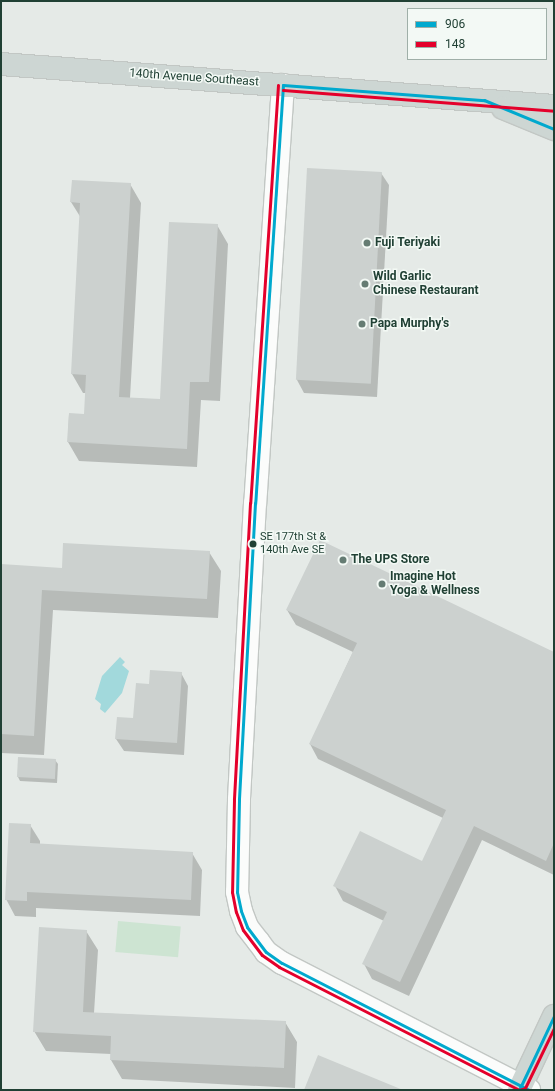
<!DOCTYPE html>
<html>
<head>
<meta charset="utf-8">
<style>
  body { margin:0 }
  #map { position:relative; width:555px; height:1091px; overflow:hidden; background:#e5eae7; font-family:Roboto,sans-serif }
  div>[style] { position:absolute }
  .green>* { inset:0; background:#cde4d2; transform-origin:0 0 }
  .water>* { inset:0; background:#a2d9dc }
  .shadow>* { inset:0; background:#0003 }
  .building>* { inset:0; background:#ccd1cf; transform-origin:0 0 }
  .roads { filter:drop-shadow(1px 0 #c2c7c4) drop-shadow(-1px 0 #c2c7c4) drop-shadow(0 1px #c2c7c4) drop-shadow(0 -1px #c2c7c4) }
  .minor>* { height:22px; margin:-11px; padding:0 11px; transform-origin:11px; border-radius:11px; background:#fbfcfb }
  .major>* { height:22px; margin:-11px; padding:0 11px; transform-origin:11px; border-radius:11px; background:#cdd6d3 }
  .bus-1>* { height:3px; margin:-1.5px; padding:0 1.5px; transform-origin:1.5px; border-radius:1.5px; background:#00a9ce }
  .bus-2>* { height:3px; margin:-1.5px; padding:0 1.5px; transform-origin:1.5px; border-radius:1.5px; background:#e4002b }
  .dots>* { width:11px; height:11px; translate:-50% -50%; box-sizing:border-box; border:2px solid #f3f9f5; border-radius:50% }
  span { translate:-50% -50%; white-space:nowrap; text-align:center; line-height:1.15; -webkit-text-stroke:3px #f3f9f5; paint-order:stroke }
  .bus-label { font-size:11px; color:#204034 }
  .left { translate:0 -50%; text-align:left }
  .street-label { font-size:12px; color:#204034 }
  .poi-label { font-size:12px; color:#204034; font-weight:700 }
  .frame { position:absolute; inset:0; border:2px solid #204034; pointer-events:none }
  .legend { position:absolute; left:407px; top:8px; width:140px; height:52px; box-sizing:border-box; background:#f3f9f5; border:1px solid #9fafa8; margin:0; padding:5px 7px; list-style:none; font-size:12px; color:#204034 }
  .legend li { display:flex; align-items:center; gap:8px; height:20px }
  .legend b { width:20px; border:1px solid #9fafa8 }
</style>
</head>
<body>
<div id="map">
  <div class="green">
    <i style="left:118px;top:921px;width:63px;height:31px;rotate:5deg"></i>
  </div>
  <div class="water">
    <i style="clip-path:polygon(120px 657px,125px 662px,122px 665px,129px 671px,122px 693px,105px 713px,100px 709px,101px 704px,95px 699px,102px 676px)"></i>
  </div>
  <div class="shadow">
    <i style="clip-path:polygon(308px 169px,381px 173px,389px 185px,377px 397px,304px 393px,297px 380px)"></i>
    <i style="clip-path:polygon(130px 184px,141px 203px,130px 398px,161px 400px,217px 225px,228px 244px,220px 401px,201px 400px,197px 467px,79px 461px,68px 442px,69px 414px,85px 415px,86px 393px,83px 393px,72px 374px,81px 218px,71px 202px)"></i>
    <i style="clip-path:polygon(209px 552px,221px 571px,218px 618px,53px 610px,44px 755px,1px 753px,1px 565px,63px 569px)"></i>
    <i style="clip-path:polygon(287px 610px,554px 654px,554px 875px,482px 840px,409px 996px,372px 979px,364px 964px,384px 921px,343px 901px,335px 886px,422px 863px,443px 818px,318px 759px,310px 744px,353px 652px,296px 625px)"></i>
    <i style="clip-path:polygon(181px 673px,188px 686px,184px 755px,124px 751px,116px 739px,134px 719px,150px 685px)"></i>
    <i style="clip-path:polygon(55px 760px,58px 764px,57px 783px,20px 781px,18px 777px)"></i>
    <i style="clip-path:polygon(30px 825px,40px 841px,40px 845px,192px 853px,202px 870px,200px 916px,36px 908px,36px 917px,15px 916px,6px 899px)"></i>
    <i style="clip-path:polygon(86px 931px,98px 950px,94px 1013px,285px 1022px,297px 1042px,295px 1088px,122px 1079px,111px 1060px,111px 1054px,46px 1051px,34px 1031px)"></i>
  </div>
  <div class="building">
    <i style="left:307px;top:168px;width:75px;height:212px;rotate:3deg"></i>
    <i style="clip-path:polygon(72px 180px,131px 183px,119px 397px,160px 399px,169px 222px,218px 224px,209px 382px,190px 382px,187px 449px,67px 442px,69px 413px,84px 414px,86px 375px,71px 374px,80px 203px,70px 202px)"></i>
    <i style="clip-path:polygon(320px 540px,554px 652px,554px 843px,546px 861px,474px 826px,400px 982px,362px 964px,387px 912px,333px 886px,360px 831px,422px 861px,446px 810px,309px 744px,357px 643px,286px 610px)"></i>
    <i style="clip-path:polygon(63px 543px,210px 551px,207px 599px,42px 590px,34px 736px,1px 734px,1px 564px,62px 568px)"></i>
    <i style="clip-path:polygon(150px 670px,182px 672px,177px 743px,115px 739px,117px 717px,133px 718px,136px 683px,149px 684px)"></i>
    <i style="left:18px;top:757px;width:38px;height:20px;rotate:3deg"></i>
    <i style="clip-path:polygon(9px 823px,31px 824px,30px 843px,193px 852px,191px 900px,27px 892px,27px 901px,5px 900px)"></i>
    <i style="clip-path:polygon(39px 927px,87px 930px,83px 1012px,286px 1021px,284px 1068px,110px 1060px,111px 1036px,33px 1032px)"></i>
    <i style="clip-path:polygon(318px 1055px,403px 1090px,304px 1090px)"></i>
  </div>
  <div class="roads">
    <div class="minor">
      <i style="left:283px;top:85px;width:419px;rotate:93.8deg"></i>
      <i style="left:255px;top:503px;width:297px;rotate:93.1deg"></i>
      <i style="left:239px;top:800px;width:92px;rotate:91.2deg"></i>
      <i style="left:237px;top:892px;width:19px;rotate:78deg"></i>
      <i style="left:241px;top:911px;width:17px;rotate:69deg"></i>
      <i style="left:247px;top:927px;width:18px;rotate:52deg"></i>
      <i style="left:258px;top:941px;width:14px;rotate:54deg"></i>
      <i style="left:266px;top:952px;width:19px;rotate:35deg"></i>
      <i style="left:282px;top:963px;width:278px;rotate:27.2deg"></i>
    </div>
    <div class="major">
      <i style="left:1px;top:64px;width:555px;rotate:4.34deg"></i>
      <i style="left:503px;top:108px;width:55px;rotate:22.4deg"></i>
      <i style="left:519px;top:1090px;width:82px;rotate:-64.7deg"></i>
    </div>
  </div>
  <div class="bus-1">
    <i style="left:283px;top:85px;width:419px;rotate:93.8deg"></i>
    <i style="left:255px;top:503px;width:297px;rotate:93.1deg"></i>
    <i style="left:239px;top:800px;width:92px;rotate:91.2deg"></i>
    <i style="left:237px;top:892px;width:19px;rotate:78deg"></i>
    <i style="left:241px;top:911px;width:17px;rotate:69deg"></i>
    <i style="left:247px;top:927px;width:31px;rotate:53deg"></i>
    <i style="left:266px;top:952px;width:19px;rotate:35deg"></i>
    <i style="left:282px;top:963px;width:278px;rotate:27.2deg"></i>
    <i style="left:283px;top:85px;width:202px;rotate:4.3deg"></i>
    <i style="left:484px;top:100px;width:76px;rotate:22.5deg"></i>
    <i style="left:519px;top:1090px;width:82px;rotate:-64.7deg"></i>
  </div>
  <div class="bus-2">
    <i style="left:278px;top:85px;width:419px;rotate:93.8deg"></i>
    <i style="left:250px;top:503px;width:297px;rotate:93.1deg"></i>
    <i style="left:234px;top:800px;width:92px;rotate:91.2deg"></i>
    <i style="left:232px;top:892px;width:20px;rotate:79deg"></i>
    <i style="left:236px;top:912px;width:19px;rotate:69deg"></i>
    <i style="left:243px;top:930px;width:31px;rotate:53deg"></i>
    <i style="left:262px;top:955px;width:21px;rotate:35deg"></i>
    <i style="left:279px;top:967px;width:270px;rotate:27.1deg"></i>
    <i style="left:519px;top:1090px;width:6px;rotate:-18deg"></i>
    <i style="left:525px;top:1088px;width:67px;rotate:-64.2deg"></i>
    <i style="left:283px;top:90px;width:272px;rotate:4.4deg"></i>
  </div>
  <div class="dots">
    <i style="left:367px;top:243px;background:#657c73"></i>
    <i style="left:365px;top:284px;background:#657c73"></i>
    <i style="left:362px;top:324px;background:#657c73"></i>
    <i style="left:253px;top:544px;background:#204034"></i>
    <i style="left:343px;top:560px;background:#657c73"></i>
    <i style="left:382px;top:584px;background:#657c73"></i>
  </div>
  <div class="bus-label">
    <span class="left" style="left:260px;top:544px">SE 177th St &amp;<br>140th Ave SE</span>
  </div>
  <div class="street-label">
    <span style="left:194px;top:78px;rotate:4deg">140th Avenue Southeast</span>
  </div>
  <div class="poi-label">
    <span class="left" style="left:375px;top:243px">Fuji Teriyaki</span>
    <span class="left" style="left:373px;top:284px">Wild Garlic<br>Chinese Restaurant</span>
    <span class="left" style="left:370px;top:324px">Papa Murphy's</span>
    <span class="left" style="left:351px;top:560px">The UPS Store</span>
    <span class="left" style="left:390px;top:584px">Imagine Hot<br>Yoga &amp; Wellness</span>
  </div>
  <div class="frame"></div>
  <ul class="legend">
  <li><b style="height:5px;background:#00a9ce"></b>906</li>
  <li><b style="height:5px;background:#e4002b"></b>148</li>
  </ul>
</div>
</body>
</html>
